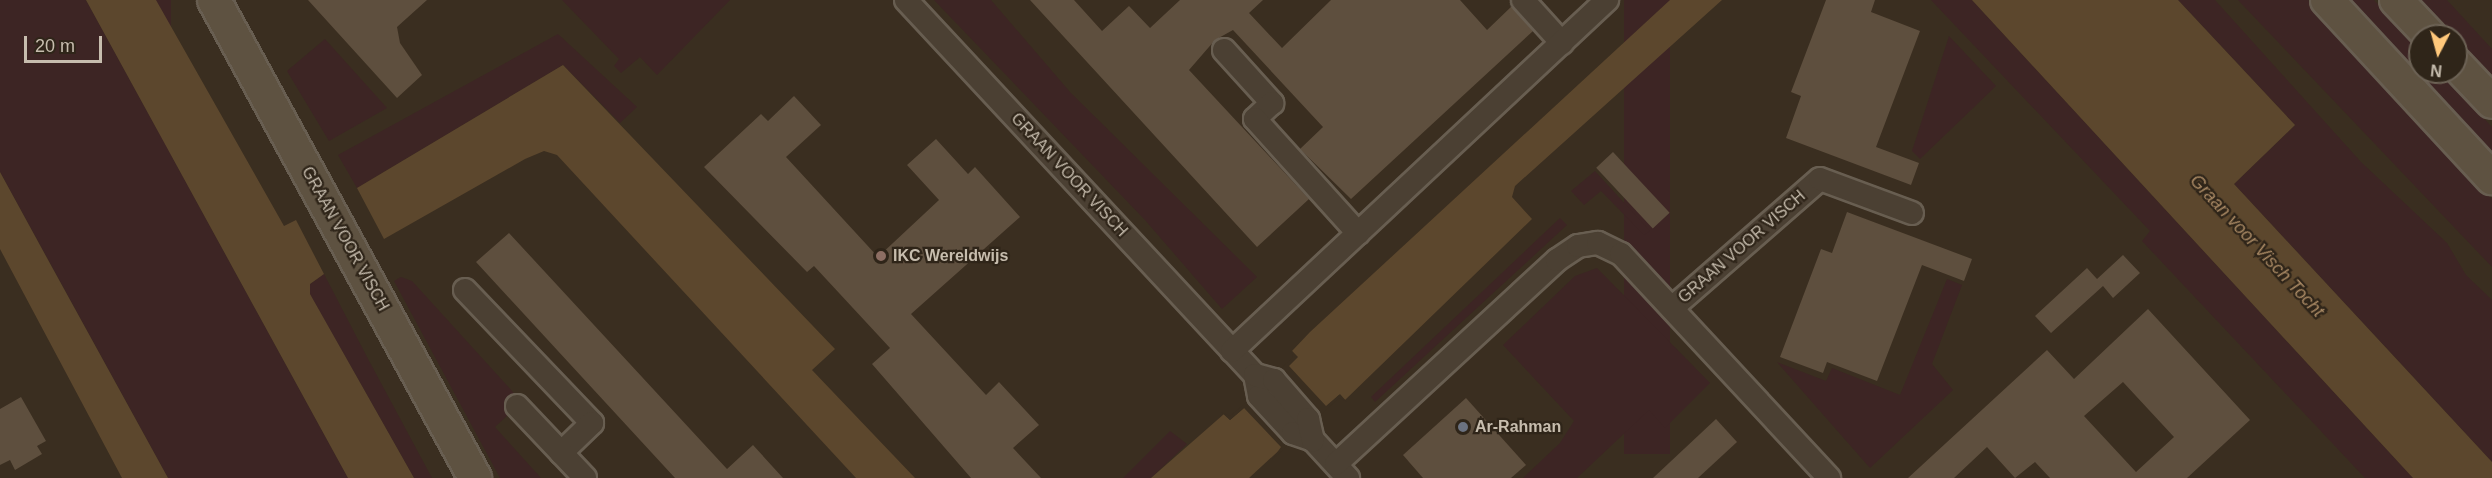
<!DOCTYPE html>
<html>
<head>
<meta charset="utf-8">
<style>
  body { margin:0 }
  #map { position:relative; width:2492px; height:478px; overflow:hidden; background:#3a2e20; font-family:Helvetica,sans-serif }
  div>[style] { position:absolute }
  .green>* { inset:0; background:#3d2524; transform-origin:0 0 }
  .water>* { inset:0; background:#5c472d }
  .pier>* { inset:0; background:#3a2e20 }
  .building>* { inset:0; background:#5e4f3e; transform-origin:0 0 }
  .roads { filter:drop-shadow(2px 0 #685e51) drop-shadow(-2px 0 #685e51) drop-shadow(0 2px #685e51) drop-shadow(0 -2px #685e51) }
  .street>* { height:22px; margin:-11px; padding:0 11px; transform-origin:11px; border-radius:11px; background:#4b4033 }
  .secondary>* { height:32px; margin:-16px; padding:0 16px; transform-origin:16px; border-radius:16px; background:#5e5241 }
  .dots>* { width:16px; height:16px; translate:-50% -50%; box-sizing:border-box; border:3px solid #2f2519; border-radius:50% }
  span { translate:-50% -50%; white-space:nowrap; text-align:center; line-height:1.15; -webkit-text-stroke:4.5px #2f2519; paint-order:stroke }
  .street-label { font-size:16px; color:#c7bdae }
  .poi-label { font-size:16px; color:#c7bdae; font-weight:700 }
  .left { translate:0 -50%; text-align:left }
  .water-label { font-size:18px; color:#a98964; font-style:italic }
  .north { position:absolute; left:2408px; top:24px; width:60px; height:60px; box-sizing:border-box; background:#2f2519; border:2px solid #6c6255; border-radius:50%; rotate:186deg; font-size:16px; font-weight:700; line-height:24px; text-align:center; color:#c7bdae }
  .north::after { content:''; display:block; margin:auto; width:21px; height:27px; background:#ffc87b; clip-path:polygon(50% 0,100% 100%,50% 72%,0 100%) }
  .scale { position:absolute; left:24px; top:36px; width:78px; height:27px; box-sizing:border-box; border:3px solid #c7bdae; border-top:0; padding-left:8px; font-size:18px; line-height:21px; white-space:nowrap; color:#c7bdae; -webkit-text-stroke:4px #2f2519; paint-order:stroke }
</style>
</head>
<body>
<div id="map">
  <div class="green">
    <i style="clip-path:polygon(0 0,86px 0,348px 478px,168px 478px,0 172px)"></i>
    <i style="left:156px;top:0;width:15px;height:261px"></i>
    <i style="clip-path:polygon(562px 0,730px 0,657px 75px,640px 57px,621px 73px,614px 66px,619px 59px)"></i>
    <i style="clip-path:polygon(934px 0,991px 0,1070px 92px,1257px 277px,1222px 309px,1145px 220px)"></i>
    <i style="left:1624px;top:0;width:46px;height:454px"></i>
    <i style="clip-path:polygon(1931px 0,1972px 0,2413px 478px,2365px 478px,2142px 241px,2150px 231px)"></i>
    <i style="clip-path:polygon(2178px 0,2215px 0,2361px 162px,2447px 243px,2466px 275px,2492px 300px,2492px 462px,2234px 184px,2295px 125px)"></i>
    <i style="clip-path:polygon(2238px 0,2308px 0,2492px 199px,2492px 267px)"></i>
    <i style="clip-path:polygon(2339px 0,2374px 0,2420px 50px,2420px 72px,2441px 72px,2492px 127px,2492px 161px)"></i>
    <i style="clip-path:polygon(2408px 0,2447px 0,2492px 49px,2492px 92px,2456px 52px,2456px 36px,2441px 36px)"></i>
    <i style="clip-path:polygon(558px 34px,637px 107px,620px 123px,563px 65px,357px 188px,338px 155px)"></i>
    <i style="clip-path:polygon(1949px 36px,1996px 86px,1920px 159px,1912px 151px)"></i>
    <i style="clip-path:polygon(325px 39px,387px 108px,329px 141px,287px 71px)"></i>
    <i style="clip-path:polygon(1595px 171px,1650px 231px,1644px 235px,1601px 191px,1584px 205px,1571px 191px)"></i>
    <i style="clip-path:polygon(1560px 218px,1567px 225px,1375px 402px,1371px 397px)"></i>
    <i style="clip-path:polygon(1597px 268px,1710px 383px,1665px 428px,1649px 410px,1577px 478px,1523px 478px,1560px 443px,1574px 421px,1503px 345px,1575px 276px)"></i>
    <i style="clip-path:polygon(324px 274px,367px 357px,432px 478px,414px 478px,309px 293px,310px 284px)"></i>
    <i style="clip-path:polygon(401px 277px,412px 281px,522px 402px,495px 427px,541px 478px,500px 478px,394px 281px)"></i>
    <i style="clip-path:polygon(1947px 279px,1962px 285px,1932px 364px,1953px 390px,1870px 468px,1777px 362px,1826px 381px,1832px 368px,1900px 395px)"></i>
    <i style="clip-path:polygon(1170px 431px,1187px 444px,1151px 478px,1123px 478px)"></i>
  </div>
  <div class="water">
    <i style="clip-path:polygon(86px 0,156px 0,284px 226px,296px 220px,324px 274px,310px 284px,310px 294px,414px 478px,348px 478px)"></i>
    <i style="clip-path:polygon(1670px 0,1722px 0,1515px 186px,1512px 197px,1532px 219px,1345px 400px,1339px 395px,1249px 478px,1151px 478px,1224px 414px,1230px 420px,1244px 408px,1297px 357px,1292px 351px,1310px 332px)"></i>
    <i style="clip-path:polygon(1972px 0,2178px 0,2295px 125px,2234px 184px,2492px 462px,2492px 478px,2413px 478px)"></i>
    <i style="clip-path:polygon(563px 65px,835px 349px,812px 370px,915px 478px,856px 478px,557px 155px,544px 151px,525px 159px,384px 239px,357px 188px)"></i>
    <i style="clip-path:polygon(0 172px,47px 258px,168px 478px,122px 478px,0 249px)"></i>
  </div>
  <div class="pier">
    <i style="clip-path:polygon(1290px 349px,1298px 357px,1289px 366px,1326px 406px,1340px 394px,1347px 402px,1339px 398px,1272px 460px,1281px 447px,1244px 408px,1230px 420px,1221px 412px,1230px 416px,1242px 406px,1293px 357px)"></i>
  </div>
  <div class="building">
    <i style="clip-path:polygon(308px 0,427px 0,397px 27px,400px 43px,422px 75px,397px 98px)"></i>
    <i style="clip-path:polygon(1030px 0,1074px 0,1102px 31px,1129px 6px,1150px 28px,1180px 0,1263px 0,1249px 13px,1282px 48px,1331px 0,1460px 0,1487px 30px,1512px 6px,1533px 31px,1351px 199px,1300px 149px,1323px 127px,1233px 30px,1215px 40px,1189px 70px,1309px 199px,1257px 247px)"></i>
    <i style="clip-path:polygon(1826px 0,1875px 0,1871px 12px,1920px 31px,1876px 147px,1919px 163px,1911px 185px,1786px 138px,1801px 96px,1791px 92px)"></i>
    <i style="clip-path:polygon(794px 96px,821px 125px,786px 157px,878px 257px,939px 200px,907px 165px,936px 139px,968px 174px,975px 167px,1020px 217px,911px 314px,986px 395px,999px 382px,1039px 425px,1013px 448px,1041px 478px,971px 478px,872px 364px,890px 348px,814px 266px,807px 272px,704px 167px,761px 114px,768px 121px)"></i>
    <i style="left:1613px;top:152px;width:83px;height:23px;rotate:47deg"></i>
    <i style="clip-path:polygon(1847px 212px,1972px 259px,1964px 281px,1922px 265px,1877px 381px,1827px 362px,1823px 373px,1780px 357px,1821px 249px,1832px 253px)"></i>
    <i style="clip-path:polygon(509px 233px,727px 469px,753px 445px,783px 478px,675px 478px,476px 262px)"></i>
    <i style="clip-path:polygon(2123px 255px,2140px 273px,2113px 298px,2103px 286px,2051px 333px,2035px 316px,2087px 268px,2097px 279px)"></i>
    <i style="clip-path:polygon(evenodd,2148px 309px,2250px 420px,2187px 478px,2050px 478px,2035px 462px,2015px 478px,1987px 447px,1954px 478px,1908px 478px,2047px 350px,2074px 379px,2148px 309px,2123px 382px,2174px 437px,2136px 472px,2084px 416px,2123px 382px)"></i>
    <i style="clip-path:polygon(21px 397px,46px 441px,37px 446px,42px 454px,15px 470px,10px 460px,0 465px,0 409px)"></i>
    <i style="clip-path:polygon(1466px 398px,1526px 465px,1511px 478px,1423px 478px,1403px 455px)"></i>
    <i style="clip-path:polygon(1716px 419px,1737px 442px,1698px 478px,1653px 478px)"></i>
  </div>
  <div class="roads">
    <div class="street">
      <i style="left:906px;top:0;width:512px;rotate:47.06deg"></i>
      <i style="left:1255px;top:375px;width:21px;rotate:79deg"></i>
      <i style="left:1259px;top:396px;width:50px;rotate:47.4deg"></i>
      <i style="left:1293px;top:433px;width:21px;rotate:19deg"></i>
      <i style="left:1313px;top:440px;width:52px;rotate:47.4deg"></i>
      <i style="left:1523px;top:0;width:58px;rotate:47.8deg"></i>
      <i style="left:1224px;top:50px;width:72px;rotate:47.8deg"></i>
      <i style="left:1272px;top:103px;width:23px;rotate:137deg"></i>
      <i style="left:1255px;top:119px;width:154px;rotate:47.9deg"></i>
      <i style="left:465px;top:290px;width:184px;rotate:46.3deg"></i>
      <i style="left:592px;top:423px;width:43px;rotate:135.9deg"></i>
      <i style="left:1672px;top:308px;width:196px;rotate:-41.1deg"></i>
      <i style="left:1820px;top:179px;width:98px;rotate:20.3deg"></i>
      <i style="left:1232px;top:351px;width:514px;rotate:-43.11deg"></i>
      <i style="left:1255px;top:375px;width:20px;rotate:15deg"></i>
      <i style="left:1274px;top:380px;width:52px;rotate:48.9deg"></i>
      <i style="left:1308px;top:419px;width:22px;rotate:77deg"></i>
      <i style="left:517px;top:406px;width:99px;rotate:46.6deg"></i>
      <i style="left:1336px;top:464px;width:301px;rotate:-42.7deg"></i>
      <i style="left:1557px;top:260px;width:25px;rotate:-34deg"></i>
      <i style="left:1578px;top:246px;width:20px;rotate:-9deg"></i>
      <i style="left:1598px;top:243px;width:25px;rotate:26deg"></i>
      <i style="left:1621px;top:254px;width:306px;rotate:47.1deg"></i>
    </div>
    <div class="secondary">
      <i style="left:214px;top:0;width:545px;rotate:61.36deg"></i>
      <i style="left:2327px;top:0;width:243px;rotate:47.2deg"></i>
      <i style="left:2396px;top:0;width:50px;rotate:46.6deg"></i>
      <i style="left:2456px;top:64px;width:52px;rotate:46.5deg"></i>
    </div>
  </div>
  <div class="dots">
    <i style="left:881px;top:256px;background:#8d6e63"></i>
    <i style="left:1463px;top:427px;background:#6b7280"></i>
  </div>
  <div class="street-label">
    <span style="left:1069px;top:175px;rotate:47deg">GRAAN VOOR VISCH</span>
    <span style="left:345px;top:239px;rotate:61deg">GRAAN VOOR VISCH</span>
    <span style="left:1742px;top:247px;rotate:-41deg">GRAAN VOOR VISCH</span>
  </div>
  <div class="poi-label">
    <span class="left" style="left:893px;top:256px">IKC Wereldwijs</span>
    <span class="left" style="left:1475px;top:427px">Ar-Rahman</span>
  </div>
  <div class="water-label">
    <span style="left:2257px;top:246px;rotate:47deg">Graan voor Visch Tocht</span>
  </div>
  <div class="north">N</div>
  <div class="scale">20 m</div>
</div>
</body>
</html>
